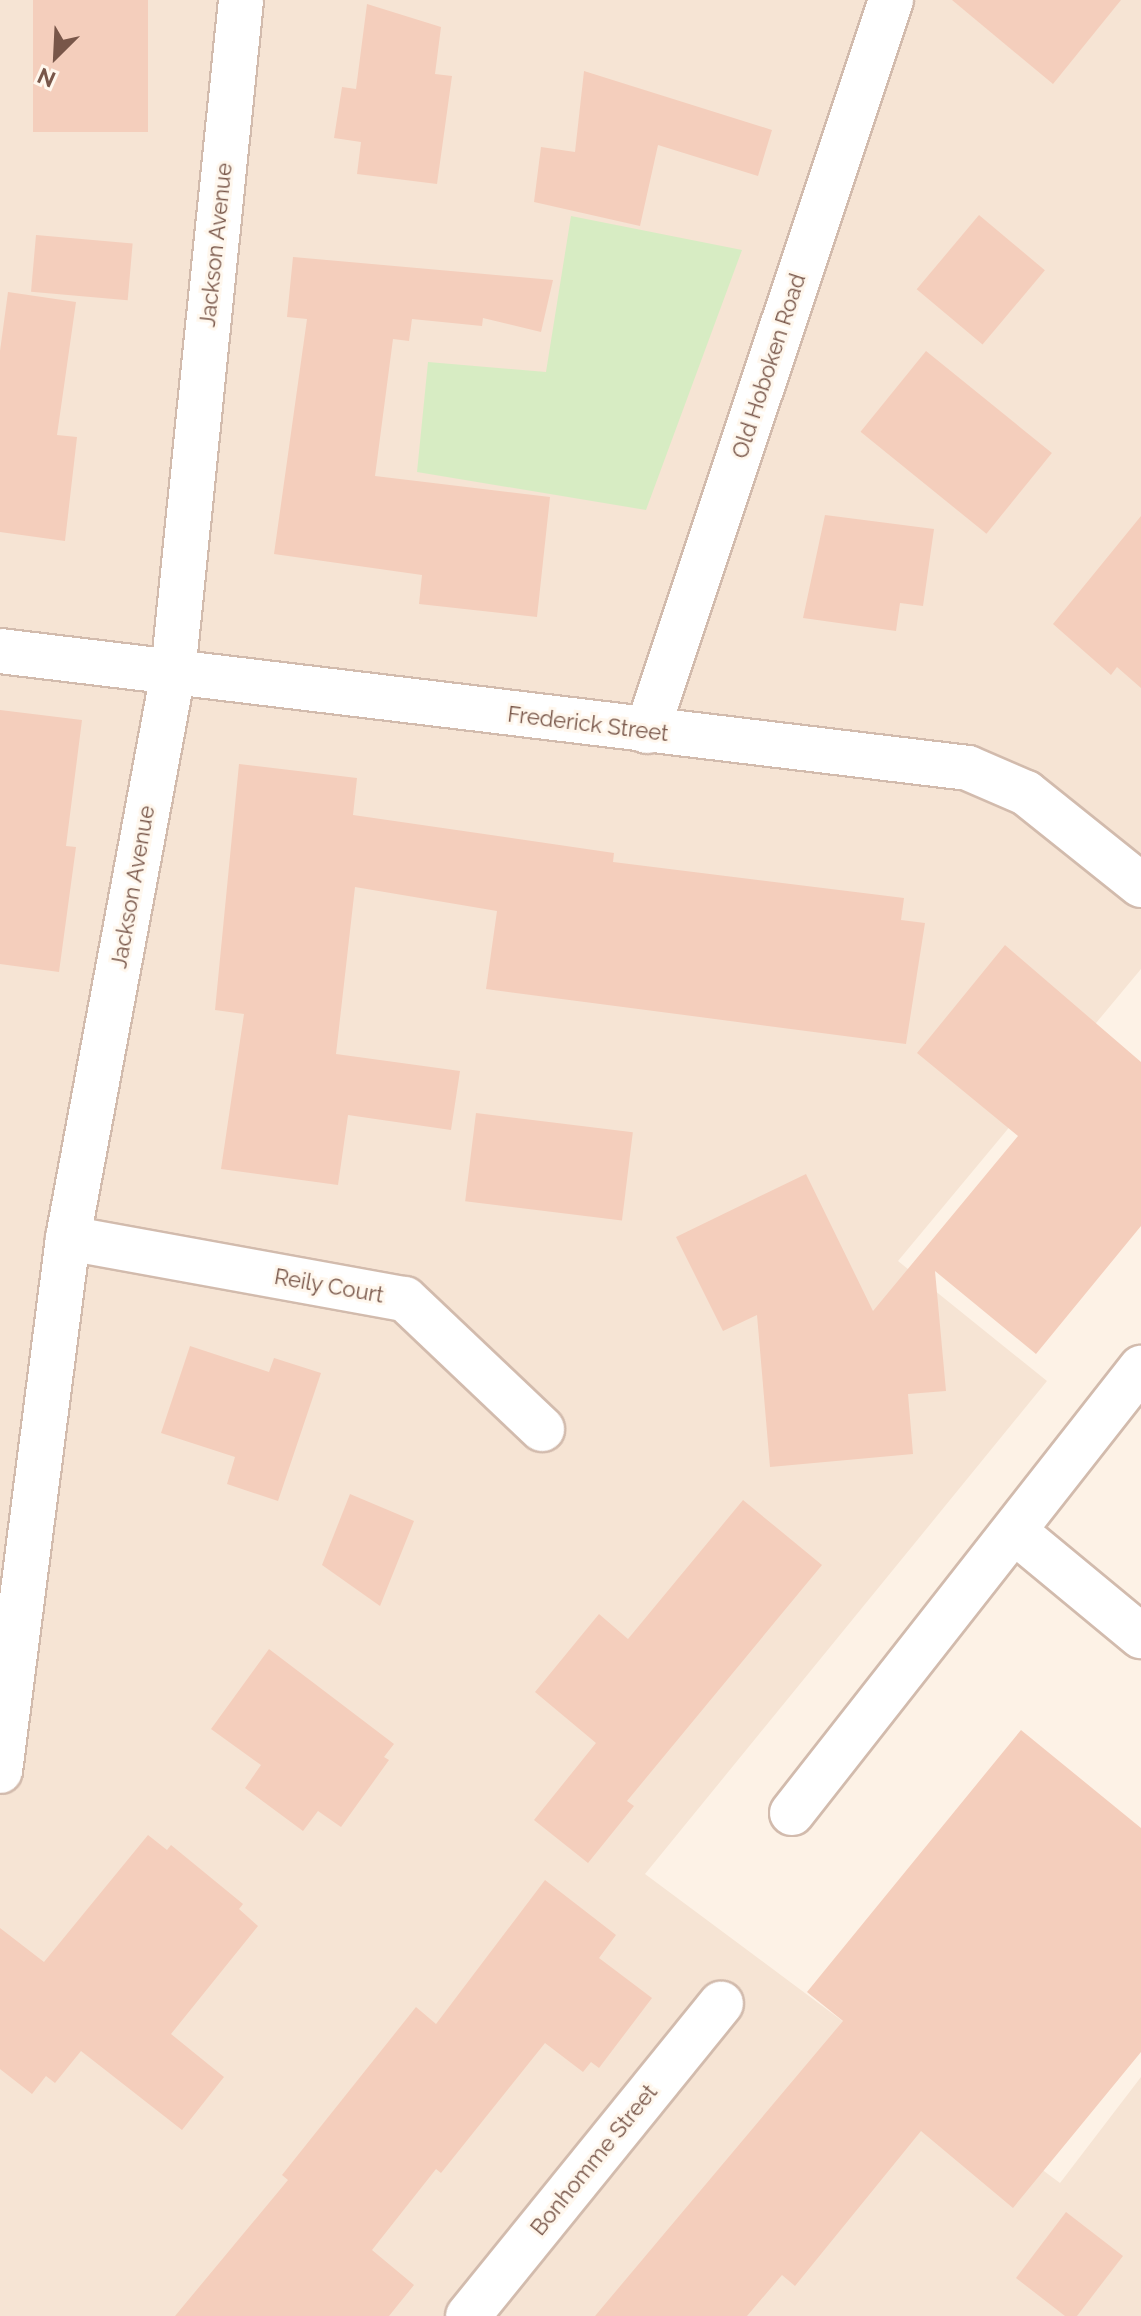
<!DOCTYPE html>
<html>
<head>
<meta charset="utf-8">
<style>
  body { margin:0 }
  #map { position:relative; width:1141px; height:2316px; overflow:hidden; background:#fdf2e6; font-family:Raleway,sans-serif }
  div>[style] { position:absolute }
  .residential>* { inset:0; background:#f6e4d4 }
  .green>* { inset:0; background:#d7ecc3 }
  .building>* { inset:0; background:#f4cebc; transform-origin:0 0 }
  .roads { filter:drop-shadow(2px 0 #d2bbad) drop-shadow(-2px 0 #d2bbad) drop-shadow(0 2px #d2bbad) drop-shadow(0 -2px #d2bbad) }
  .minor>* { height:44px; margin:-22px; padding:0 22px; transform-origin:22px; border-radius:22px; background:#fff }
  span { translate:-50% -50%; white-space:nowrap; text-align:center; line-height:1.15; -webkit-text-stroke:6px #fff7ed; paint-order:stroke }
  .street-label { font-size:22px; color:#785649 }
  .north { position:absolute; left:16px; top:16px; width:80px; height:80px; -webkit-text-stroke:6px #fff7ed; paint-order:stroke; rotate:204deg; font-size:22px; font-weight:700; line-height:32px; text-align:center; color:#785649 }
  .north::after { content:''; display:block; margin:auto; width:28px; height:36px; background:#785649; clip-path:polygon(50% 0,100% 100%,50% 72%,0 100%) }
</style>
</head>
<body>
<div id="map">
  <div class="residential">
    <i style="clip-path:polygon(0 0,1141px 0,1141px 969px,898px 1261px,1047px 1381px,645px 1874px,1060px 2183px,1141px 2077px,1141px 2316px,0 2316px)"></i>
  </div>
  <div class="green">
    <i style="clip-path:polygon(571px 216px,742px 250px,646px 510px,417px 472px,428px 362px,546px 372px)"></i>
  </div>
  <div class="building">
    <i style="left:33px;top:0;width:115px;height:132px"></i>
    <i style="clip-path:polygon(952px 0,1121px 0,1053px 84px)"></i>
    <i style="clip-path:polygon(367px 4px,441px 27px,435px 74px,452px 76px,437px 184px,357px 174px,361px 142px,334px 138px,342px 87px,356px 89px)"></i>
    <i style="clip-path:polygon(584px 71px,772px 130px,758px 176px,658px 145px,640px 226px,534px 202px,541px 147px,575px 152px)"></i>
    <i style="left:979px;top:215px;width:86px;height:97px;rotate:40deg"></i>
    <i style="left:36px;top:235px;width:97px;height:57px;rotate:5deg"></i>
    <i style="clip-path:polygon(293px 257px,553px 280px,541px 332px,483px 318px,482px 326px,412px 319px,409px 341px,393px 339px,375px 476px,550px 497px,537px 617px,419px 604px,422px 575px,274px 554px,307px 319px,287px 317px)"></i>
    <i style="clip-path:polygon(8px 292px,76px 302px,57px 435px,77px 437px,65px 541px,0 532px,0 351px)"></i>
    <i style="left:926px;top:351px;width:162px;height:104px;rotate:39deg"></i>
    <i style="clip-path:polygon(825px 515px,934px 529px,923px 606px,900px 603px,896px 631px,803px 618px)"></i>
    <i style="clip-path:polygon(1141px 516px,1141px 688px,1117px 667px,1111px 675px,1053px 624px)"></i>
    <i style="clip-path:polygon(0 710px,82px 720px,66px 846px,76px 847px,59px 972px,0 964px)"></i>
    <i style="clip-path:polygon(239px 764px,357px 778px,353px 815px,614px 853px,613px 862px,904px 898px,901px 920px,925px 923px,906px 1044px,486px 989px,497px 911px,355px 887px,336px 1054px,460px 1071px,451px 1130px,348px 1115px,338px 1185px,221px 1169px,244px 1014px,215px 1010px)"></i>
    <i style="clip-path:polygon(1005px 945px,1141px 1062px,1141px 1226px,1036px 1354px,935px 1271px,946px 1391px,908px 1394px,913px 1454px,770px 1467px,757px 1315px,723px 1331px,676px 1237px,806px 1174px,873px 1311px,1018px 1136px,917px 1053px)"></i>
    <i style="left:476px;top:1113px;width:158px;height:89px;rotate:7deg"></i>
    <i style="clip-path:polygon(190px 1346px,269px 1372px,274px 1358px,321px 1373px,278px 1501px,227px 1484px,235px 1457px,161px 1433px)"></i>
    <i style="clip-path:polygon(350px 1494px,414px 1521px,380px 1606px,322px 1565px)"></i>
    <i style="clip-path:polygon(743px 1500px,822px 1565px,627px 1801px,634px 1806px,588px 1863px,534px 1820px,596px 1743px,535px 1692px,599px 1614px,628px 1639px)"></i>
    <i style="clip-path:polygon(269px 1649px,394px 1744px,384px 1757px,389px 1760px,341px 1827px,318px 1811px,303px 1831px,245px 1788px,261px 1765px,211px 1729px)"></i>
    <i style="clip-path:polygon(1021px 1730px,1141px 1828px,1141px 2052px,1013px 2208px,921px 2131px,795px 2286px,782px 2275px,747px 2316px,595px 2316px,843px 2021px,807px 1992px)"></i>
    <i style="clip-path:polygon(148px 1835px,167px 1850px,171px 1845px,243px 1904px,239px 1909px,258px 1926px,171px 2034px,224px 2077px,182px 2130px,81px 2051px,55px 2083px,46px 2076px,32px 2094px,0 2069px,0 1928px,44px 1962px)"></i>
    <i style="clip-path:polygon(545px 1880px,616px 1935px,599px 1958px,652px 1998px,599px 2068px,591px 2062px,583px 2072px,545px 2043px,441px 2173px,436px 2169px,372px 2250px,414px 2285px,389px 2316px,175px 2316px,288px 2180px,282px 2175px,416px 2007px,436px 2024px)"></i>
    <i style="clip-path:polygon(1066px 2212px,1123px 2256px,1077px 2316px,1065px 2316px,1016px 2278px)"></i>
  </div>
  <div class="roads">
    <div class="minor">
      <i style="left:0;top:651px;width:975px;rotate:6.89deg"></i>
      <i style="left:968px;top:768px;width:63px;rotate:23.3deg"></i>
      <i style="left:1026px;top:793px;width:147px;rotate:38.7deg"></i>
      <i style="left:647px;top:731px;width:771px;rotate:-71.54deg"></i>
      <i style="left:68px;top:1238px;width:342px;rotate:10.3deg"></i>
      <i style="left:405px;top:1299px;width:189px;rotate:43.5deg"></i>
      <i style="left:1014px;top:1531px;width:165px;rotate:39.6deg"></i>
      <i style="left:0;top:1771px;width:537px;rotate:-82.73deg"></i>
      <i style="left:68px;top:1238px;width:575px;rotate:-79.47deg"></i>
      <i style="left:173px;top:673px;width:676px;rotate:-84.23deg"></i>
      <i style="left:792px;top:1813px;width:566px;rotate:-51.89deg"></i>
      <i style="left:468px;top:2316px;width:402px;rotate:-51deg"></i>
    </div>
  </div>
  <div class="street-label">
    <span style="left:216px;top:245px;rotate:-84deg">Jackson Avenue</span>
    <span style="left:769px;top:366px;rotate:-72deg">Old Hoboken Road</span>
    <span style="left:588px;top:724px;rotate:7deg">Frederick Street</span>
    <span style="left:133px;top:887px;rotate:-80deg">Jackson Avenue</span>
    <span style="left:329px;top:1286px;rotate:10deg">Reily Court</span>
    <span style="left:594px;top:2160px;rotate:-51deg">Bonhomme Street</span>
  </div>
  <div class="north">N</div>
</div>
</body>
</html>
